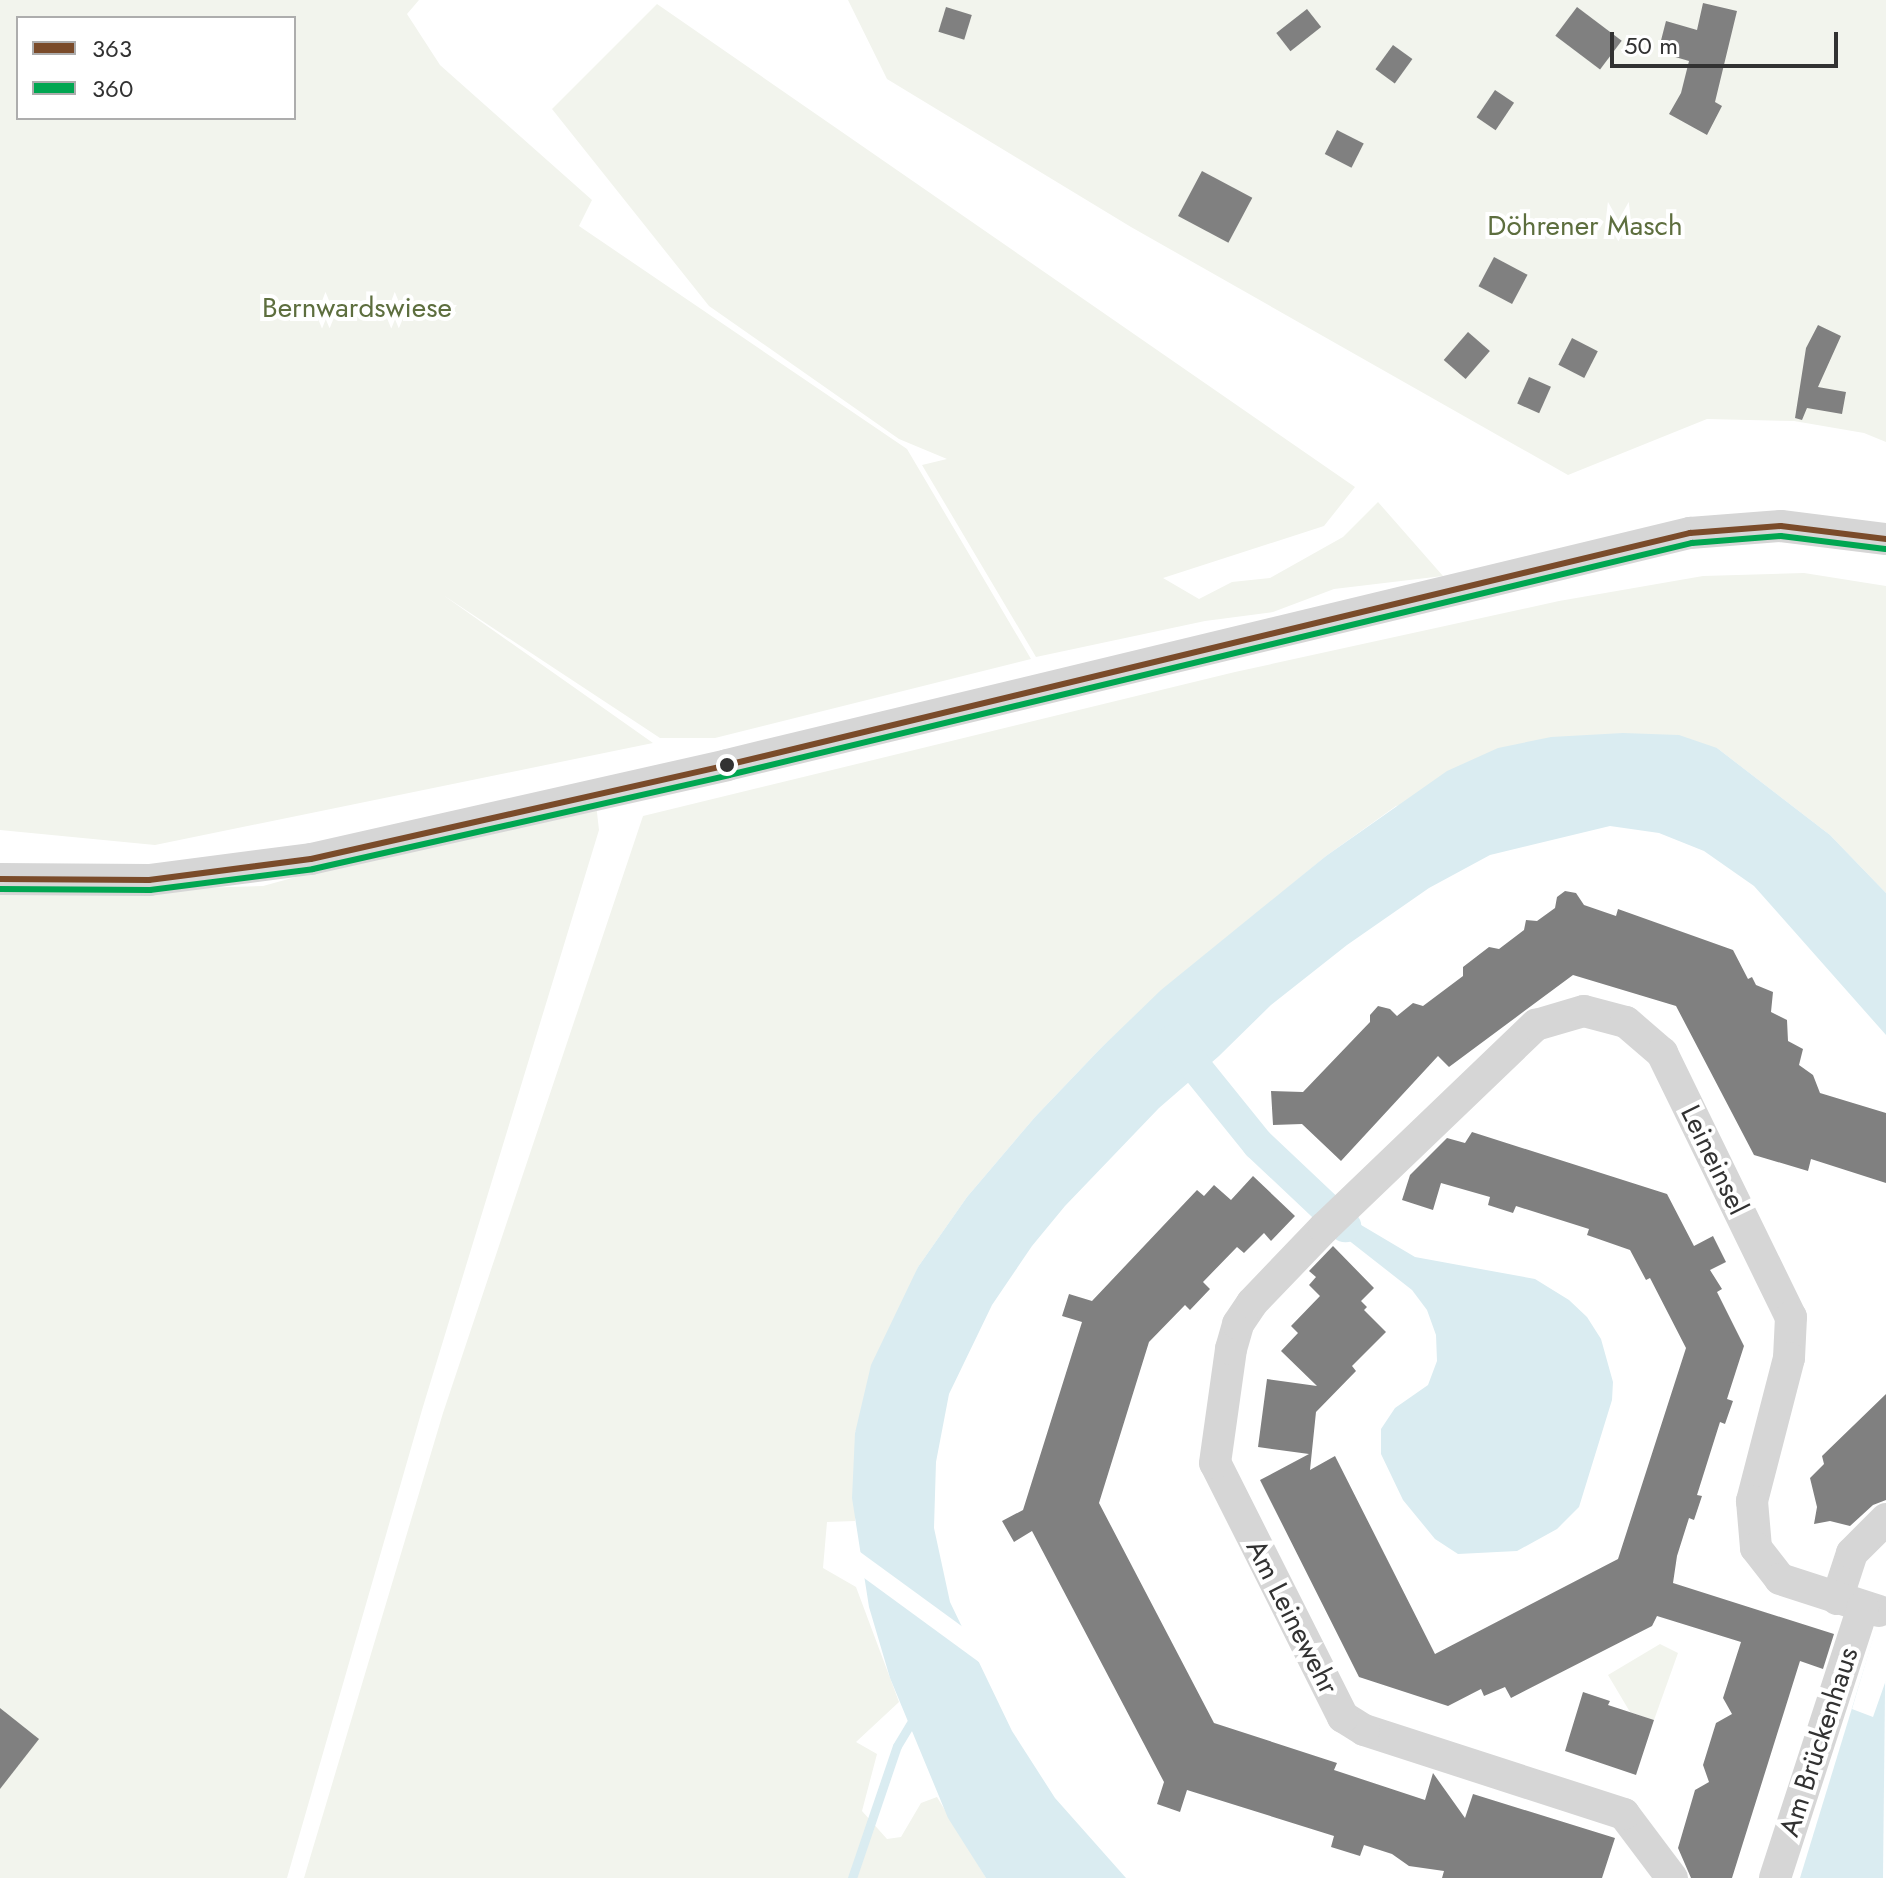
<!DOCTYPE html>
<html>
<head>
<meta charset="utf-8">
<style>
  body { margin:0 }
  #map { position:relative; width:1886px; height:1878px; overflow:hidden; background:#fff; font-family:Jost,sans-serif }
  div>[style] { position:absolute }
  .green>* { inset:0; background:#f2f4ed }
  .water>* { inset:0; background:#daecf1 }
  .pier>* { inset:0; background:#fff }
  .stream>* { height:9px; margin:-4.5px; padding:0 4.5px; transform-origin:4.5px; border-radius:4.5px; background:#daecf1 }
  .canal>* { height:32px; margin:-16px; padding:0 16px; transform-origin:16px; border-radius:16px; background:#daecf1 }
  .building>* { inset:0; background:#808080; transform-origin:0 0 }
  .minor>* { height:32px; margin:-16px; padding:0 16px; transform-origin:16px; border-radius:16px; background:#d6d6d6 }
  .bus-1>* { height:6px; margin:-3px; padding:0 3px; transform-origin:3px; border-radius:3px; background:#7a4b2a }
  .bus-2>* { height:6px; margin:-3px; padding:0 3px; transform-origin:3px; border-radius:3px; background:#00a651 }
  .dots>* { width:22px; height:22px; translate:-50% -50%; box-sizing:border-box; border:4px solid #fff; border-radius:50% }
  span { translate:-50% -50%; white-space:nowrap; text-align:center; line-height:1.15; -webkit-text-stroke:8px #fff; paint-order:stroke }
  .park-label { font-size:28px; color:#5d6e3e }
  .street-label { font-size:28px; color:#323232 }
  .legend { position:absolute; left:16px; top:16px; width:280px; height:104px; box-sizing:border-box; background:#fff; border:2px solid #adadad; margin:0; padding:10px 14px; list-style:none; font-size:24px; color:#323232 }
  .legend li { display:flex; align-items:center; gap:16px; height:40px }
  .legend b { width:40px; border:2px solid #adadad }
  .scale { position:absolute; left:1610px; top:32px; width:228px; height:36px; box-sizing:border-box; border:4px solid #323232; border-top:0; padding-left:10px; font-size:24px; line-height:28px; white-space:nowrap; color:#323232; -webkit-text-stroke:6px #fff; paint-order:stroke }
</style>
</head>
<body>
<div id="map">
  <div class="green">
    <i style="clip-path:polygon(evenodd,0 0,419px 0,407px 14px,440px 65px,592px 200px,579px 226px,907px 449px,1031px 659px,715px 738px,660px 738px,443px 595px,653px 743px,155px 845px,0 830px,0 0,18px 18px,294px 18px,294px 118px,18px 118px,18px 18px)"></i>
    <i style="clip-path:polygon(848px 0,1886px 0,1886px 442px,1864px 433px,1794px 421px,1707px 419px,1568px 475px,1131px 227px,887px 79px)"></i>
    <i style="clip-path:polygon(657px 4px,1355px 487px,1324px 526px,1163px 578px,1199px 599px,1232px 582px,1270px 578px,1343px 537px,1378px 502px,1443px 576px,1334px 589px,1273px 612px,1205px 621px,1036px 657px,922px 465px,947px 459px,899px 439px,709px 306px,552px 109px)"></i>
    <i style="clip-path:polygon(1804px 573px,1886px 586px,1886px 893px,1830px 835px,1717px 748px,1396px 806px,1326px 856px,1160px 994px,1100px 1049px,1035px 1117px,967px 1197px,918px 1267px,855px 1433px,855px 1521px,827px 1522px,823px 1568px,856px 1587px,899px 1702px,856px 1742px,877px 1754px,862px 1811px,887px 1839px,901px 1837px,921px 1803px,937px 1797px,986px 1878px,304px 1878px,443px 1413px,643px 816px,1235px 672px,1559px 601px,1703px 576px)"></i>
    <i style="clip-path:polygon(595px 795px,599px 830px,422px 1410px,287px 1878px,0 1878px,0 894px,263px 886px)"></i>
    <i style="clip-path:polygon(1660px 1644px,1678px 1653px,1654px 1720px,1630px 1712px,1608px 1675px)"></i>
  </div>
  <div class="water">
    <i style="clip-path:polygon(1623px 733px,1679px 735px,1717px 748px,1830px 835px,1886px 893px,1886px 1035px,1754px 886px,1704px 851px,1659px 833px,1610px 826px,1490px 855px,1429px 888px,1347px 945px,1271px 1005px,1219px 1056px,1159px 1108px,1065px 1206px,1032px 1246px,992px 1305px,949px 1394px,936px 1462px,934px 1528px,950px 1602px,1012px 1731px,1055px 1798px,1126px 1878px,986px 1878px,948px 1818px,890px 1678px,869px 1607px,852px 1498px,855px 1433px,871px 1365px,918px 1267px,967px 1197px,1035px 1117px,1100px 1049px,1161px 990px,1326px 856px,1447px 771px,1498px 748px,1551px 737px)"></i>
    <i style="clip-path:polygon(1351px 1219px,1415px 1257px,1535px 1279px,1569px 1300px,1587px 1317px,1601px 1339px,1613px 1382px,1612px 1400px,1579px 1507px,1557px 1529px,1517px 1551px,1458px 1554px,1435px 1539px,1403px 1500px,1381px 1454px,1381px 1429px,1395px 1408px,1428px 1385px,1437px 1361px,1436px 1335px,1427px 1310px,1412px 1290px,1338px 1232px)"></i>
    <i style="clip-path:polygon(1886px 1597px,1883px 1878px,1800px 1878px)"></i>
  </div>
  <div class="pier">
    <i style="clip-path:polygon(856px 1549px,967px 1630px,983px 1665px,860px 1575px)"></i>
    <i style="clip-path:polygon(1886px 1594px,1886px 1680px,1873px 1717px,1852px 1709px)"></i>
  </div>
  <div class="stream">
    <i style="left:852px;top:1878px;width:139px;rotate:-71.2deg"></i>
    <i style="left:897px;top:1746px;width:33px;rotate:-59deg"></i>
  </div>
  <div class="canal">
    <i style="left:1174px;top:1040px;width:134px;rotate:51.1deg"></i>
    <i style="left:1258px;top:1144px;width:120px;rotate:43.3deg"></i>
  </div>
  <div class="building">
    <i style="clip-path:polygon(1703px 3px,1737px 11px,1715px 102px,1722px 106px,1707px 135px,1669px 114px,1681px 93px,1689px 61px,1658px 52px,1666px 21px,1697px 30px)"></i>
    <i style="left:946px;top:7px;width:27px;height:26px;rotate:17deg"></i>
    <i style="left:1577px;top:7px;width:56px;height:36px;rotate:37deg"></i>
    <i style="left:1307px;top:9px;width:23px;height:39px;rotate:52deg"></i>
    <i style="left:1393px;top:45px;width:24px;height:30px;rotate:36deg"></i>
    <i style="left:1495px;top:90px;width:23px;height:33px;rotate:34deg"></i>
    <i style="left:1337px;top:130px;width:30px;height:27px;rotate:27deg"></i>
    <i style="left:1202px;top:171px;width:57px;height:51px;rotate:28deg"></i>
    <i style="left:1494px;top:257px;width:38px;height:33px;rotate:28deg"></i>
    <i style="clip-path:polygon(1818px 325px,1841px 336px,1818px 387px,1846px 392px,1842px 414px,1807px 408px,1802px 420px,1795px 418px,1806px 348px)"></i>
    <i style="left:1468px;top:332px;width:29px;height:37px;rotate:41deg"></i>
    <i style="left:1572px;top:338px;width:29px;height:30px;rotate:27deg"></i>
    <i style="left:1529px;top:377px;width:24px;height:29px;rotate:24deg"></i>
    <i style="clip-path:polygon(1565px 891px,1576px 893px,1584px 905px,1616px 916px,1618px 909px,1733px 950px,1748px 979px,1752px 977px,1756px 985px,1773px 992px,1771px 1012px,1787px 1020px,1788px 1041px,1803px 1049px,1799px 1065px,1813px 1075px,1820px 1093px,1886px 1113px,1886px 1183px,1811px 1159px,1808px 1171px,1754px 1155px,1676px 1006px,1573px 975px,1449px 1067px,1438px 1056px,1341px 1161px,1302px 1124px,1273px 1125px,1271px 1091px,1303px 1092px,1370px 1022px,1370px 1015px,1378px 1006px,1390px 1009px,1397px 1016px,1413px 1003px,1423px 1006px,1463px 976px,1463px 967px,1489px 947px,1499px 949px,1524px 930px,1526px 920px,1537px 921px,1555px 908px,1557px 897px)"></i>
    <i style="clip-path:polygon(1472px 1132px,1667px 1194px,1694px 1246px,1713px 1236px,1726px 1262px,1710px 1270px,1722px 1289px,1717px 1292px,1744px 1346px,1727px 1399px,1733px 1401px,1725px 1424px,1720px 1422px,1697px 1495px,1702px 1496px,1694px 1520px,1689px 1518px,1677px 1556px,1673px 1583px,1834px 1634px,1823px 1669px,1800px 1661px,1732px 1878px,1691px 1878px,1678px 1848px,1695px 1790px,1709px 1782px,1703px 1765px,1716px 1723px,1732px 1714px,1723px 1698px,1741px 1642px,1657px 1616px,1652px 1626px,1511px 1698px,1505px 1687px,1484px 1696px,1481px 1689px,1448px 1706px,1359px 1677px,1260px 1480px,1309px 1454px,1258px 1447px,1267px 1379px,1317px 1386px,1281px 1351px,1298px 1333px,1291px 1326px,1320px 1296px,1309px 1285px,1316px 1277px,1309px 1271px,1333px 1246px,1374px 1288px,1361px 1301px,1367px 1307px,1364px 1310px,1386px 1332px,1352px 1366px,1356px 1371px,1316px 1412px,1310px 1470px,1335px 1456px,1435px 1654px,1618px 1559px,1686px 1348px,1650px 1278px,1646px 1280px,1630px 1250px,1587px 1235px,1589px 1229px,1516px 1206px,1513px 1213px,1488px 1205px,1490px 1197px,1441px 1183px,1433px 1210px,1402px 1200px,1410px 1175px,1447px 1138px,1465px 1143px)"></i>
    <i style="clip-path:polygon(1253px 1176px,1295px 1216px,1271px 1241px,1264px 1233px,1244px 1253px,1237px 1247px,1203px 1282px,1210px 1289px,1190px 1310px,1185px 1305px,1149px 1342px,1099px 1503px,1214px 1723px,1337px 1763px,1334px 1770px,1425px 1800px,1433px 1773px,1465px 1818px,1473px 1794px,1615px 1838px,1602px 1878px,1442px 1878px,1444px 1871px,1409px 1866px,1392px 1854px,1364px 1845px,1360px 1856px,1344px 1851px,1331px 1847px,1334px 1836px,1187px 1790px,1180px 1812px,1157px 1804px,1164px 1782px,1032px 1531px,1014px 1542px,1002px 1521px,1023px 1510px,1082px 1322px,1062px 1316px,1069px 1294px,1092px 1301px,1197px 1190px,1204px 1196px,1214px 1185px,1231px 1200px)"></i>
    <i style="clip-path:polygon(1886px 1394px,1886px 1500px,1873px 1505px,1850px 1526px,1830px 1521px,1814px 1524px,1817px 1507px,1810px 1478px,1824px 1464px,1822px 1456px)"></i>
    <i style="clip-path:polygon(1583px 1692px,1610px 1701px,1608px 1705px,1654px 1720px,1636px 1775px,1565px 1751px)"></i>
    <i style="clip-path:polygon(0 1708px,39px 1739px,0 1789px)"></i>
  </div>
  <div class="minor">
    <i style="left:0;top:879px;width:149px;rotate:0.4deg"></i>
    <i style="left:149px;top:880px;width:163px;rotate:-7.4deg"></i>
    <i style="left:311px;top:859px;width:426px;rotate:-12.7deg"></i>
    <i style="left:727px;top:765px;width:991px;rotate:-13.55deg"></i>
    <i style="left:1690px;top:533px;width:91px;rotate:-4.4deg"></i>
    <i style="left:1781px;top:526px;width:106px;rotate:7.1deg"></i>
    <i style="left:1837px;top:1599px;width:48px;rotate:-71.9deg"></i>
    <i style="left:1852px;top:1553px;width:48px;rotate:-45deg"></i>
    <i style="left:1672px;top:1878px;width:80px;rotate:-126.9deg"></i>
    <i style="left:1624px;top:1814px;width:273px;rotate:-162.1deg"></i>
    <i style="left:1364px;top:1730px;width:25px;rotate:-148deg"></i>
    <i style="left:1343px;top:1717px;width:284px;rotate:-116.7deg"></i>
    <i style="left:1215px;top:1463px;width:115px;rotate:-82deg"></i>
    <i style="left:1231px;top:1349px;width:26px;rotate:-74deg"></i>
    <i style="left:1238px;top:1324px;width:25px;rotate:-56deg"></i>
    <i style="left:1252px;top:1303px;width:104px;rotate:-46.2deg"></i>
    <i style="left:1324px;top:1228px;width:294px;rotate:-43.8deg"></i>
    <i style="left:1536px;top:1025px;width:50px;rotate:-16.3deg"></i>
    <i style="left:1584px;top:1011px;width:43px;rotate:14.7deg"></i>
    <i style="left:1626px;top:1022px;width:48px;rotate:40.7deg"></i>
    <i style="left:1662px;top:1053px;width:294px;rotate:64deg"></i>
    <i style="left:1791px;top:1317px;width:41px;rotate:92.8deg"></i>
    <i style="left:1789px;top:1358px;width:148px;rotate:104.5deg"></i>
    <i style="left:1752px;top:1501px;width:47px;rotate:85.1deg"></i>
    <i style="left:1756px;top:1548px;width:39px;rotate:52deg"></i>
    <i style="left:1780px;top:1579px;width:104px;rotate:17.9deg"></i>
    <i style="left:1775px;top:1878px;width:285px;rotate:-72deg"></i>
  </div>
  <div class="bus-1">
    <i style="left:0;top:879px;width:149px;rotate:0.4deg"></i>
    <i style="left:149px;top:880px;width:163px;rotate:-7.4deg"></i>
    <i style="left:311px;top:859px;width:426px;rotate:-12.7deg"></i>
    <i style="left:727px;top:765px;width:991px;rotate:-13.55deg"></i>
    <i style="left:1690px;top:533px;width:91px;rotate:-4.4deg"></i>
    <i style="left:1781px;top:526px;width:106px;rotate:7.1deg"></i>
  </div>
  <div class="bus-2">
    <i style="left:0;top:889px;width:150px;rotate:0.4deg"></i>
    <i style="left:150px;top:890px;width:164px;rotate:-7.3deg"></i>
    <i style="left:313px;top:869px;width:426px;rotate:-12.7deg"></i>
    <i style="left:729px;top:775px;width:991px;rotate:-13.55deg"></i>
    <i style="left:1692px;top:543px;width:89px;rotate:-4.5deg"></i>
    <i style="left:1781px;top:536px;width:105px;rotate:7.1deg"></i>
  </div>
  <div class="dots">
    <i style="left:727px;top:765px;background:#323232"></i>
  </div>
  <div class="park-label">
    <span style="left:1585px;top:226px">Döhrener Masch</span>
    <span style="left:357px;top:308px">Bernwardswiese</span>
  </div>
  <div class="street-label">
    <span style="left:1714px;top:1160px;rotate:64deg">Leineinsel</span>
    <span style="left:1292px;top:1617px;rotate:63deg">Am Leinewehr</span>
    <span style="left:1819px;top:1742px;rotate:-72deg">Am Brückenhaus</span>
  </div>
  <ul class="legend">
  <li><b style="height:10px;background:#7a4b2a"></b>363</li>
  <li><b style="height:10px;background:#00a651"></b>360</li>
  </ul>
  <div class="scale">50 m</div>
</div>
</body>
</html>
